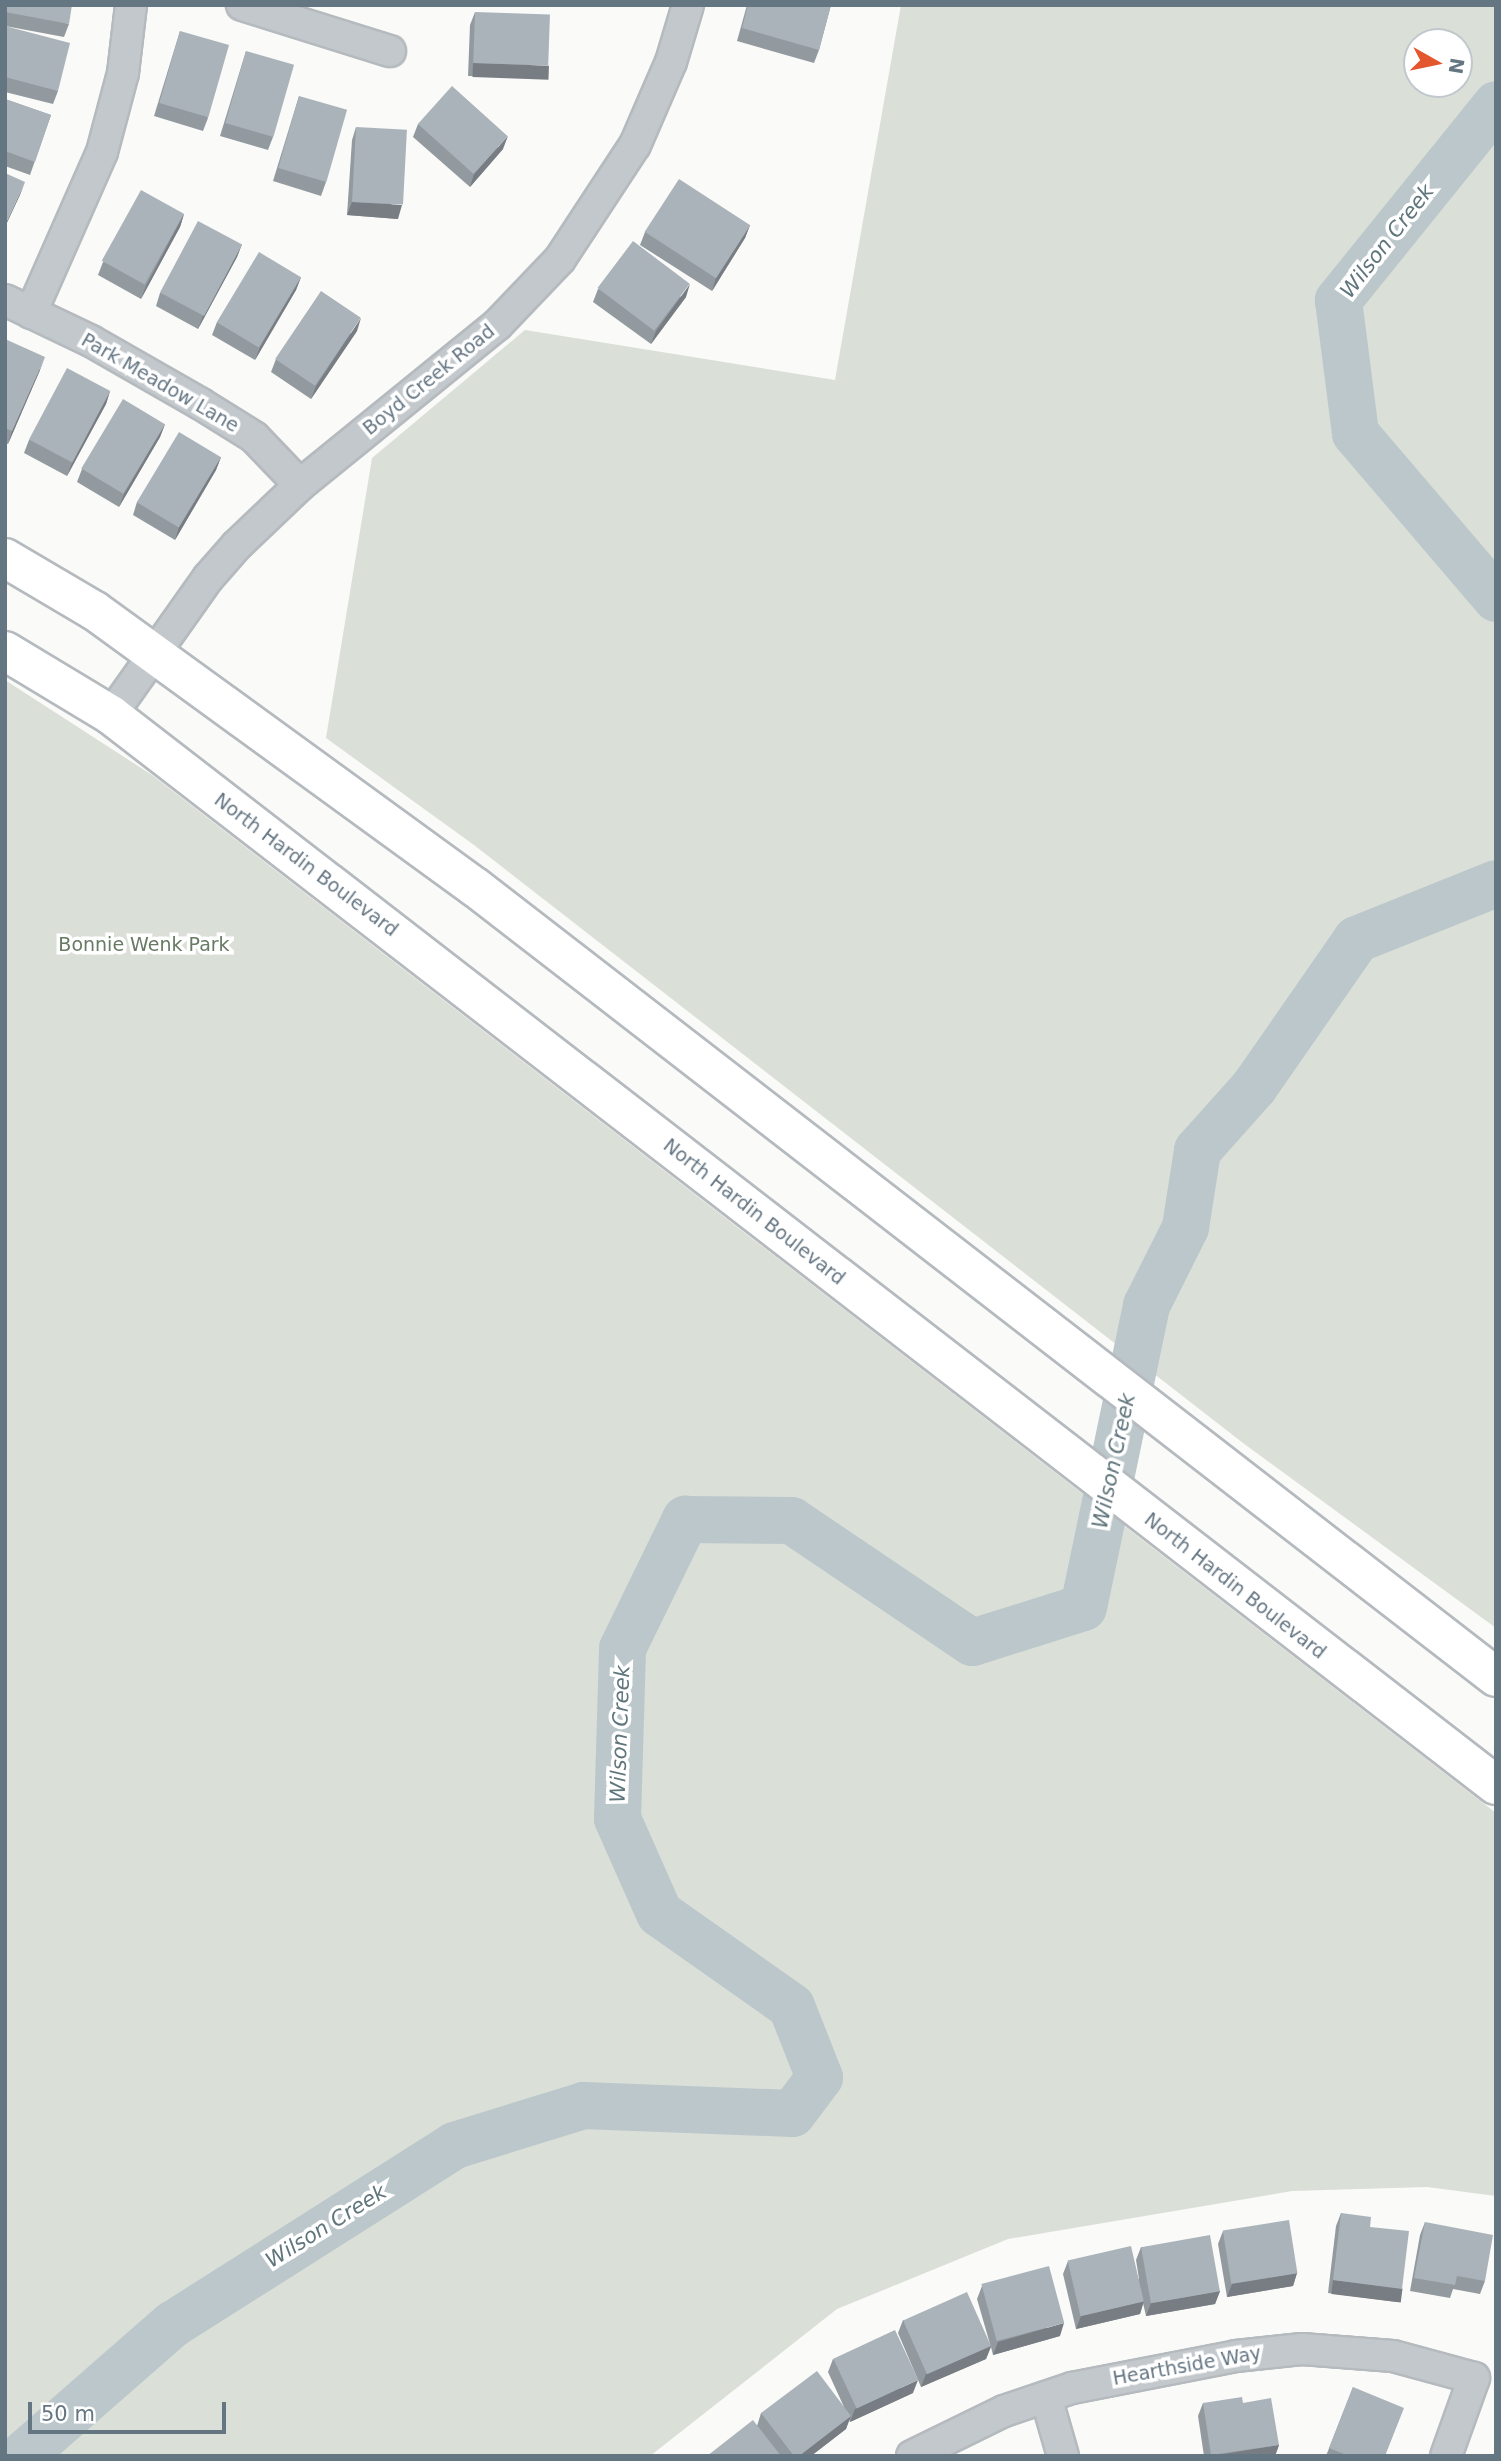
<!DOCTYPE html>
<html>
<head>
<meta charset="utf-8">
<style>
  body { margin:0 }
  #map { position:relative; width:1501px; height:2461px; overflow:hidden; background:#fafaf8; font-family:"DejaVu Sans",sans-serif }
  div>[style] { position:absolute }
  .green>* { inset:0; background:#dadfd7 }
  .river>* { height:47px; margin:-23.5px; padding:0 23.5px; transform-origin:23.5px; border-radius:23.5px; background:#bbc7cb }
  .roads { filter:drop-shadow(2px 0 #b5babe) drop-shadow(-2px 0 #b5babe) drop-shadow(0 2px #b5babe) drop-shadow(0 -2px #b5babe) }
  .minor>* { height:30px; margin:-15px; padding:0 15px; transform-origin:15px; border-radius:15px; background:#c3c8cc }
  .major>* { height:38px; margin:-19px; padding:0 19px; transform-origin:19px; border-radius:19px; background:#fff }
  .wall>* { inset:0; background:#929a9f }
  .shaded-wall>* { inset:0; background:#777d82; transform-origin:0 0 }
  .building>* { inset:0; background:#aab3b9; transform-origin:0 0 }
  span { translate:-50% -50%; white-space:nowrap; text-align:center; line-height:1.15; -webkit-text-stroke:7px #fff; paint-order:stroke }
  .street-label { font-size:19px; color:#657683 }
  .park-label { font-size:19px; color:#687a64 }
  .water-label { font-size:21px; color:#60757c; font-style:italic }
  .frame { position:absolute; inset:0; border:7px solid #657683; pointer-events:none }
  .north { position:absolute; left:1403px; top:28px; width:70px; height:70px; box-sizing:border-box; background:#fff; border:2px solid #c1c8cd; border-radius:50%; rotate:99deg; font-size:19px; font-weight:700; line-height:28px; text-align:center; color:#657683 }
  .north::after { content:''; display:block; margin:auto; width:24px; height:32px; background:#e4572e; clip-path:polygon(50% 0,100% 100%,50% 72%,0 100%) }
  .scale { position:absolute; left:28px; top:2402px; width:198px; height:32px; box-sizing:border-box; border:4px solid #657683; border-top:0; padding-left:9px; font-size:21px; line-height:24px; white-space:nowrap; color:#657683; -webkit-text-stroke:5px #fff; paint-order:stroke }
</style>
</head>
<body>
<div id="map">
  <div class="green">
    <i style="clip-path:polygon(evenodd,901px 5px,1496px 5px,1496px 1628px,1243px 1443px,474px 845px,326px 738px,372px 458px,525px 330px,835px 380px,901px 5px,1417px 42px,1459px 42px,1459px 84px,1417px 84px,1417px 42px)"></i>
    <i style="clip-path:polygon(5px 680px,152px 775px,1496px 1813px,1496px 2196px,1427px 2187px,1292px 2191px,1008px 2239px,837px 2309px,650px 2456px,5px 2456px)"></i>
  </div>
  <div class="river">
    <i style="left:1496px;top:104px;width:252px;rotate:128.9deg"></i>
    <i style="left:1338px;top:300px;width:134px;rotate:82.7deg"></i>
    <i style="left:1355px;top:433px;width:217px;rotate:49.5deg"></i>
    <i style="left:21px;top:2456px;width:201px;rotate:-41.2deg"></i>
    <i style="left:172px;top:2324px;width:334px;rotate:-32.4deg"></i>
    <i style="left:454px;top:2145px;width:135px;rotate:-17.2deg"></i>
    <i style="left:583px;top:2105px;width:209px;rotate:2.2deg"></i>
    <i style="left:792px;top:2113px;width:45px;rotate:-53.1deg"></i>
    <i style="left:819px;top:2077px;width:76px;rotate:-111.5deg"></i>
    <i style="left:791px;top:2006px;width:161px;rotate:-144.8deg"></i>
    <i style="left:659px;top:1913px;width:104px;rotate:-113.9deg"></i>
    <i style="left:617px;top:1818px;width:170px;rotate:-88.3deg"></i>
    <i style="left:622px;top:1648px;width:144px;rotate:-64deg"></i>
    <i style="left:685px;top:1519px;width:106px;rotate:0.5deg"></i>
    <i style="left:791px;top:1520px;width:218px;rotate:34deg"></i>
    <i style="left:972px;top:1642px;width:116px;rotate:-17.5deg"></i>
    <i style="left:1083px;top:1607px;width:309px;rotate:-78.2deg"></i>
    <i style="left:1146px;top:1305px;width:87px;rotate:-63.4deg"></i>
    <i style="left:1185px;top:1227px;width:78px;rotate:-81.1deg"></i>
    <i style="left:1197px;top:1150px;width:86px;rotate:-48.3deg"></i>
    <i style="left:1254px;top:1086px;width:179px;rotate:-55.2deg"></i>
    <i style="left:1356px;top:939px;width:151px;rotate:-21.8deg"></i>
  </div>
  <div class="roads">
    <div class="minor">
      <i style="left:242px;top:5px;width:155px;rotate:17.3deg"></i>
      <i style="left:5px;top:300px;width:95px;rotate:25.5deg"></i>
      <i style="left:91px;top:341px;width:127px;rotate:29.8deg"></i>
      <i style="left:201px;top:404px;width:62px;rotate:31.9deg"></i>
      <i style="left:254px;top:437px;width:66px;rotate:46.2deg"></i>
      <i style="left:31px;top:313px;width:176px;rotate:-66.2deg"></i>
      <i style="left:102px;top:152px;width:82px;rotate:-75.1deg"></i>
      <i style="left:123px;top:73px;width:68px;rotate:-83.3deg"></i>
      <i style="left:111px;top:715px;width:168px;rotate:-54.7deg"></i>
      <i style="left:208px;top:578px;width:44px;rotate:-48.7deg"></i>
      <i style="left:237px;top:545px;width:87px;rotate:-43.6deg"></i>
      <i style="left:300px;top:485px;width:254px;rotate:-39.1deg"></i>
      <i style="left:497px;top:325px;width:91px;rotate:-46.3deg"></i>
      <i style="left:560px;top:259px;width:136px;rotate:-56.7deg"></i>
      <i style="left:635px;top:145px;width:90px;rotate:-66.6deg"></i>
      <i style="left:671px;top:62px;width:59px;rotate:-73.4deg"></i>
      <i style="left:1046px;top:2397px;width:61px;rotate:73.9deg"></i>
      <i style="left:912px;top:2456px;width:102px;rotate:-26.1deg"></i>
      <i style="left:1004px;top:2411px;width:72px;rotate:-18.7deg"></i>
      <i style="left:1072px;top:2388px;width:167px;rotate:-11deg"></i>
      <i style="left:1236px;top:2356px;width:66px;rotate:-6.1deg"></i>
      <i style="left:1302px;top:2349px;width:91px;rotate:4.4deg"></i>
      <i style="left:1393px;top:2356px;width:84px;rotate:15.2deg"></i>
      <i style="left:1474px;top:2378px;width:83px;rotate:109.7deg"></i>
    </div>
    <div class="major">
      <i style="left:5px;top:558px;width:104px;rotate:30.5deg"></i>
      <i style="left:95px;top:611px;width:470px;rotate:36deg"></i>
      <i style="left:475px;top:887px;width:1291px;rotate:37.73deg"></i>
      <i style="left:5px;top:651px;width:124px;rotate:31.1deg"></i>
      <i style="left:111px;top:715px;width:1750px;rotate:37.69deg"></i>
    </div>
  </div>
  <div class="wall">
    <i style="clip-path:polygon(5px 5px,69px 24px,64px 37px,5px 26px)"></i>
    <i style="clip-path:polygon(747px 5px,831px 5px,819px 50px,814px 63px,737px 41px)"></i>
    <i style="clip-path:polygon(475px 12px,544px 78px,468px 76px,470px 25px)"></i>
    <i style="clip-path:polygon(5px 26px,58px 91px,53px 104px,5px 92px)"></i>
    <i style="clip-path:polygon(180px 31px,208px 118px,203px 131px,154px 116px)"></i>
    <i style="clip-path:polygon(246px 51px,273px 137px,268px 150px,220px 136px)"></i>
    <i style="clip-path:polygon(299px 96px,326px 182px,321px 196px,273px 181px)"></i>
    <i style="clip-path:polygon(5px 99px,51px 115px,30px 175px,5px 166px)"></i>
    <i style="clip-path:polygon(418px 124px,503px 149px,470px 187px,413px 137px)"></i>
    <i style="clip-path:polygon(356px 127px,398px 219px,347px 215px,352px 140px)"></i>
    <i style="clip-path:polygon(184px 214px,180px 227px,141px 299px,98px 275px,103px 262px)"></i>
    <i style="clip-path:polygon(750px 225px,745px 238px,712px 291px,640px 245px,645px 232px)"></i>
    <i style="clip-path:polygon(242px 244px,237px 257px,198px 329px,156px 306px,160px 293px)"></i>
    <i style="clip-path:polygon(301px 277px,296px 290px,255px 360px,212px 335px,217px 322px)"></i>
    <i style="clip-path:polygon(598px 289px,686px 297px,651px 344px,593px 302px)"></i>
    <i style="clip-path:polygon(357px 331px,311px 399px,271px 372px,276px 359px)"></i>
    <i style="clip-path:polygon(5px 339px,40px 370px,8px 444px,5px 443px)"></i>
    <i style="clip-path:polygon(110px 391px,106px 404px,67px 476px,24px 453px,29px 440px)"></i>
    <i style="clip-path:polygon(165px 424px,160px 437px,119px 507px,77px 482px,82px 469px)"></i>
    <i style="clip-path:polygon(221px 457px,216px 470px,175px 540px,133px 515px,137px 502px)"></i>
    <i style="clip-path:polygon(1341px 2213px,1370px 2227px,1402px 2289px,1397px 2302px,1328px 2293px,1336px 2226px)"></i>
    <i style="clip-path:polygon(1425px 2222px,1485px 2281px,1480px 2294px,1453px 2289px,1450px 2298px,1410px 2291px,1420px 2235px)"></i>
    <i style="clip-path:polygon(1223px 2231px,1297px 2273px,1293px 2286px,1227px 2297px,1218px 2244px)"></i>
    <i style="clip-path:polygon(1141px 2247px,1220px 2291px,1215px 2304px,1146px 2316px,1143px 2303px,1140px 2314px,1076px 2329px,1063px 2274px,1068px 2261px,1139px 2279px,1136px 2260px)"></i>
    <i style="clip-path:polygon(982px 2286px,1060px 2336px,993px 2355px,991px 2347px,986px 2359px,921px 2387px,898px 2333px,903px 2320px,990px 2344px,977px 2299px)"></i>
    <i style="clip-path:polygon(833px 2359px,913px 2393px,850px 2422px,849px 2419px,846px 2429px,811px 2456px,707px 2456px,757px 2426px,761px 2413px,844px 2407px,828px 2372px)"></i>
    <i style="clip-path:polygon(1353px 2387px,1385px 2456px,1326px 2456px)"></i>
    <i style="clip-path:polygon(1203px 2403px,1243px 2403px,1279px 2445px,1275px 2456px,1204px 2456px,1198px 2416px)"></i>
  </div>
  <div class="shaded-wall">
    <i style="left:473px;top:63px;width:76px;height:14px;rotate:2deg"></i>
    <i style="clip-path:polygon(508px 136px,503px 149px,470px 187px,474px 174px)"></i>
    <i style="clip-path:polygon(25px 182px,20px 195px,5px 227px,5px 225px)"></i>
    <i style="clip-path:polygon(352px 202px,402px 205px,398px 219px,347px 215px)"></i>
    <i style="clip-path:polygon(184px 214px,180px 227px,141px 299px,146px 286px)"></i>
    <i style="clip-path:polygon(750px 225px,745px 238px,712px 291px,716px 278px)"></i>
    <i style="clip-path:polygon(242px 244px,237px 257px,198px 329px,203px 316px)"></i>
    <i style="clip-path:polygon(301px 277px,296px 290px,255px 360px,260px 347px)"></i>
    <i style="clip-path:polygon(690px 284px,686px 297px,651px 344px,656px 331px)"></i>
    <i style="clip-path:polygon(361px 318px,357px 331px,311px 399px,316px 386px)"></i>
    <i style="clip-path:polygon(45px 357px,40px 370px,8px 444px,12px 431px)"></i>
    <i style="clip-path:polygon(110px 391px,106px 404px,67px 476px,72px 463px)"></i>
    <i style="clip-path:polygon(165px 424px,160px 437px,119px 507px,124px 494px)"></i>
    <i style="clip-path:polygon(221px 457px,216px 470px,175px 540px,179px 527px)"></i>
    <i style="clip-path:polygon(1297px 2273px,1293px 2286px,1227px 2297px,1232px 2284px)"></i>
    <i style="left:1333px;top:2280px;width:70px;height:14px;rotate:7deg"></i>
    <i style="clip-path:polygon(1220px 2291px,1215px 2304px,1146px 2316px,1151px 2303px)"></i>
    <i style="clip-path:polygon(1144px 2301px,1140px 2314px,1076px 2329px,1081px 2316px)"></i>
    <i style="clip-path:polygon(1064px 2323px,1060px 2336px,993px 2355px,998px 2342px)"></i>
    <i style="clip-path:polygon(991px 2346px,986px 2359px,921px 2387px,926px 2374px)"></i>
    <i style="clip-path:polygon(918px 2380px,913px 2393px,850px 2422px,855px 2409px)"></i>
    <i style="clip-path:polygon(851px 2416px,846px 2429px,811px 2456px,799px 2456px)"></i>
    <i style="clip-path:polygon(1279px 2445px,1275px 2456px,1211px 2456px)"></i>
  </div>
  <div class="building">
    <i style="clip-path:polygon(5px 5px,72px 5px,69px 24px,5px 12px)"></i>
    <i style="clip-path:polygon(748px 5px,831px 5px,819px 50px,742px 28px)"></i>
    <i style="left:475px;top:12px;width:75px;height:51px;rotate:2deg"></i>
    <i style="clip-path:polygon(5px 26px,70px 43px,58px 91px,5px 77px)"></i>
    <i style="left:180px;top:31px;width:51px;height:75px;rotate:16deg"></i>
    <i style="left:246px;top:51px;width:50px;height:75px;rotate:16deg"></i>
    <i style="left:452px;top:86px;width:75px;height:51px;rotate:42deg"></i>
    <i style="left:299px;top:96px;width:50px;height:75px;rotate:16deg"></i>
    <i style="clip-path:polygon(5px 99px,51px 115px,35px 162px,5px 151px)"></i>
    <i style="left:356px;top:127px;width:51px;height:75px;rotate:3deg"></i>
    <i style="clip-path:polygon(5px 173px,25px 182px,5px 225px)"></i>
    <i style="left:679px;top:179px;width:85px;height:63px;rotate:33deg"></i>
    <i style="left:141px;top:190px;width:49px;height:81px;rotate:29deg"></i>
    <i style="left:198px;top:221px;width:50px;height:81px;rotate:28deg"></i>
    <i style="left:633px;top:241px;width:71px;height:59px;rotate:37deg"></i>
    <i style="left:259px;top:252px;width:49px;height:82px;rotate:31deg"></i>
    <i style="left:321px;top:291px;width:48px;height:82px;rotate:34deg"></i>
    <i style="clip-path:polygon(5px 339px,45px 357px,12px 431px,5px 428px)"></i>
    <i style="left:67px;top:368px;width:49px;height:81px;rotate:28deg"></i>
    <i style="left:123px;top:399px;width:49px;height:81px;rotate:31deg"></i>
    <i style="left:179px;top:432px;width:49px;height:82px;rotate:31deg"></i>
    <i style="clip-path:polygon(1341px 2213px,1371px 2217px,1370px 2227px,1409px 2231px,1402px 2289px,1333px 2280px)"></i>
    <i style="left:1289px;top:2220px;width:54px;height:67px;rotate:81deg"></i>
    <i style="clip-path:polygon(1425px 2222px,1493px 2235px,1485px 2281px,1457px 2276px,1455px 2285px,1414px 2278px)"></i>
    <i style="left:1210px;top:2235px;width:57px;height:70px;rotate:80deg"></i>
    <i style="left:1131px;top:2246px;width:57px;height:65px;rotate:77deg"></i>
    <i style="left:1049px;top:2266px;width:59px;height:70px;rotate:75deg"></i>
    <i style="left:967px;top:2292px;width:59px;height:70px;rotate:66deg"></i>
    <i style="left:895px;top:2330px;width:55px;height:68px;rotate:65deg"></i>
    <i style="clip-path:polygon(817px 2371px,851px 2416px,799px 2456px,794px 2456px,761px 2413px)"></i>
    <i style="clip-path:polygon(1353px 2387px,1404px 2408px,1385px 2456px,1349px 2456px,1329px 2448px)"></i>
    <i style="clip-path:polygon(1242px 2397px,1243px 2403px,1271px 2398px,1279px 2445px,1211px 2455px,1203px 2403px)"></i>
    <i style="clip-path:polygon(753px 2420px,781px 2456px,707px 2456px)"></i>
  </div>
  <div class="street-label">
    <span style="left:429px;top:380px;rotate:-39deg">Boyd Creek Road</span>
    <span style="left:160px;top:383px;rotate:30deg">Park Meadow Lane</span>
    <span style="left:306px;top:865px;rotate:37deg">North Hardin Boulevard</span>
    <span style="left:754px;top:1212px;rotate:38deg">North Hardin Boulevard</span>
    <span style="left:1235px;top:1586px;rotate:38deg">North Hardin Boulevard</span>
    <span style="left:1187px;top:2366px;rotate:-10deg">Hearthside Way</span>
  </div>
  <div class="park-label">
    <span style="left:144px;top:945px">Bonnie Wenk Park</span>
  </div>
  <div class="water-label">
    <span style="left:1387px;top:241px;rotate:-52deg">Wilson Creek</span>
    <span style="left:1114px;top:1461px;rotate:-78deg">Wilson Creek</span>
    <span style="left:620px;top:1734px;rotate:-88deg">Wilson Creek</span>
    <span style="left:326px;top:2226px;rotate:-32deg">Wilson Creek</span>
  </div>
  <div class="frame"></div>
  <div class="north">N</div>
  <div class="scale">50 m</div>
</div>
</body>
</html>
